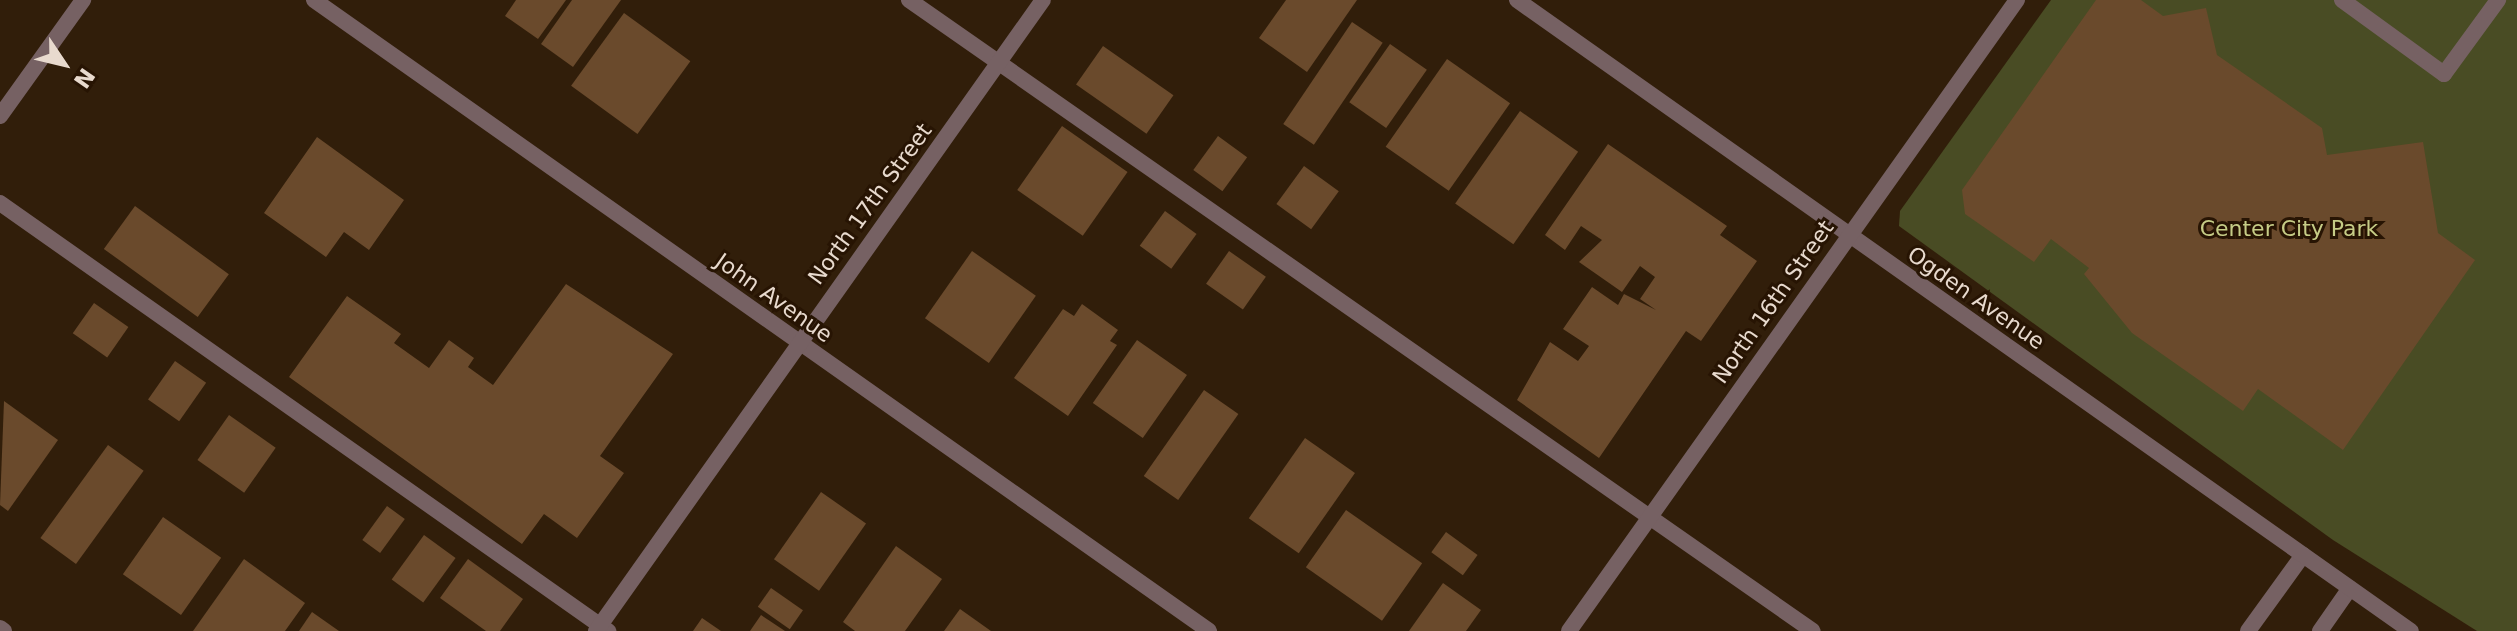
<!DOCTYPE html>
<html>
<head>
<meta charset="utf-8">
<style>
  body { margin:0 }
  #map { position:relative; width:2517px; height:631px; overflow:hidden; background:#311e0a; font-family:"DejaVu Sans",sans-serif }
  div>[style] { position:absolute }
  .green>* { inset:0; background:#494c24 }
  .building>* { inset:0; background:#6a4a2c; transform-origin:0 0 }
  .service>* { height:16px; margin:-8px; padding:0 8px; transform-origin:8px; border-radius:8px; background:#766163 }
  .minor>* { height:16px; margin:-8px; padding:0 8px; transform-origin:8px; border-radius:8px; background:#766163 }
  span { translate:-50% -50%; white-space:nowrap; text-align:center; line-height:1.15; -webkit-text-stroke:6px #271403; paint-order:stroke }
  .street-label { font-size:22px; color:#e8dace }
  .park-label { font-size:22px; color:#c6cc86 }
  .north { position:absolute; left:24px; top:24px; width:80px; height:80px; -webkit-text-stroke:6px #271403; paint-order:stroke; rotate:125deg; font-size:22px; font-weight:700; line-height:32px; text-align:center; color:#e8dace }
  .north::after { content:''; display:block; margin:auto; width:28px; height:36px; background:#e8dace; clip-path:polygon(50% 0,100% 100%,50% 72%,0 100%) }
</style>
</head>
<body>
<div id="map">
  <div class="green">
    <i style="clip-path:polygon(2051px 0,2517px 0,2517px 631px,2477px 631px,2333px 540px,1899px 226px,1900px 211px)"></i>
  </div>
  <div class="building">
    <i style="clip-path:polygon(516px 0,566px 0,538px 39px,505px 16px)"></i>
    <i style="clip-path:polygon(572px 0,621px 0,573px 67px,541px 44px)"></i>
    <i style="clip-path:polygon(1286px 0,1357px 0,1307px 72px,1259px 38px)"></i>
    <i style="clip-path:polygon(2096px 0,2141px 0,2163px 16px,2206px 8px,2217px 55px,2322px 128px,2327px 155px,2423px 142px,2438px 233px,2475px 260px,2343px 450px,2258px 389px,2243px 411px,2132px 333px,2084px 274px,2089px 268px,2051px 239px,2034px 262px,1965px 214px,1962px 190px)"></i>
    <i style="left:624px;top:13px;width:82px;height:90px;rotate:36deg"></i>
    <i style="left:1352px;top:22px;width:37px;height:123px;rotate:34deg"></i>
    <i style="left:1390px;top:44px;width:45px;height:71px;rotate:35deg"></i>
    <i style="left:1103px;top:46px;width:86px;height:47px;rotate:35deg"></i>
    <i style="left:1447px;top:59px;width:77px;height:107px;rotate:35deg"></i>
    <i style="left:1520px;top:111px;width:71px;height:113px;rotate:35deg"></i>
    <i style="left:1062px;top:126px;width:80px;height:78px;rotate:35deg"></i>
    <i style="left:1218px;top:136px;width:36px;height:42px;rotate:36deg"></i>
    <i style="clip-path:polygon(317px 137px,404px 200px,369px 250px,344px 232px,326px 257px,264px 213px)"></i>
    <i style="clip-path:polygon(1608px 144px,1727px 226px,1720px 235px,1757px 261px,1701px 341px,1686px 331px,1599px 458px,1517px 400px,1550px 342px,1578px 361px,1589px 346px,1563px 329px,1592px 287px,1618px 305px,1624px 294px,1656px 310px,1640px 299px,1655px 277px,1640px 266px,1622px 292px,1579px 262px,1602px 240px,1581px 226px,1565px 250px,1545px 235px)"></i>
    <i style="left:1304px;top:166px;width:43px;height:47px;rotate:36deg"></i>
    <i style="left:135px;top:206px;width:116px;height:53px;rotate:36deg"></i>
    <i style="left:1165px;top:211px;width:39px;height:43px;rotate:36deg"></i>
    <i style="left:972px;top:251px;width:78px;height:82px;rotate:35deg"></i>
    <i style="left:1229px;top:251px;width:45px;height:40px;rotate:35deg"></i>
    <i style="clip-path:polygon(566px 284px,673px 354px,600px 456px,624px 473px,577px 538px,544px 514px,522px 544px,289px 377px,347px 296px,401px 334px,394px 343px,429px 368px,449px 340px,474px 358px,468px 367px,493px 385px)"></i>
    <i style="left:94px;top:303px;width:42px;height:37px;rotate:35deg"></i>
    <i style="clip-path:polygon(1082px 304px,1118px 330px,1110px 341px,1117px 345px,1068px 416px,1014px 378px,1063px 309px,1074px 316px)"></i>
    <i style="left:1137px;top:340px;width:61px;height:77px;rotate:35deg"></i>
    <i style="left:175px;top:361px;width:38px;height:47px;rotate:35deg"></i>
    <i style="left:1204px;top:390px;width:42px;height:105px;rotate:35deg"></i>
    <i style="clip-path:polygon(4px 401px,58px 440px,8px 511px,0 505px)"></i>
    <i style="left:229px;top:415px;width:57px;height:55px;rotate:35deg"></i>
    <i style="left:1305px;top:438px;width:61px;height:98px;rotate:35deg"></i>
    <i style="left:108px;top:445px;width:44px;height:115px;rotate:36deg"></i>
    <i style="left:821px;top:492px;width:55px;height:82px;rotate:35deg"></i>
    <i style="left:387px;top:506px;width:22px;height:42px;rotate:36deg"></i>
    <i style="left:1346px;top:510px;width:93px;height:70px;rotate:35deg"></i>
    <i style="left:163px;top:517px;width:71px;height:70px;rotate:35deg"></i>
    <i style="left:1446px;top:532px;width:39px;height:25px;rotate:36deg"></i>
    <i style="left:424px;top:535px;width:39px;height:55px;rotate:36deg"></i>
    <i style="clip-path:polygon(896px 546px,942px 579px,905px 631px,855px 631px,843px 622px)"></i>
    <i style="clip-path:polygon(244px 559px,305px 603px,285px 631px,193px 631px)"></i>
    <i style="clip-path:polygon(468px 559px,523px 599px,500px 631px,486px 631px,440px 598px)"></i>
    <i style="clip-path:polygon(1443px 583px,1481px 610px,1466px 631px,1409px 631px)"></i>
    <i style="left:771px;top:588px;width:39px;height:23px;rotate:35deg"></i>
    <i style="clip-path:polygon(960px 609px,991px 631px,944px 631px)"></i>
    <i style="clip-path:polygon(312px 612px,339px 631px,299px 631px)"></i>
    <i style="clip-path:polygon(761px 615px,785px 631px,750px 631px)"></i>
    <i style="clip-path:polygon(702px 618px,721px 631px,693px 631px)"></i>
  </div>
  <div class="service">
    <i style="left:909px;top:0;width:1102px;rotate:34.92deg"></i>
    <i style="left:2342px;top:0;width:126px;rotate:36deg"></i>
    <i style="left:2444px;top:74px;width:92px;rotate:-53.9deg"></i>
    <i style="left:0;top:203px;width:744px;rotate:35.14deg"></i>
    <i style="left:2248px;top:631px;width:94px;rotate:-54.1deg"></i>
    <i style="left:2320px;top:631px;width:52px;rotate:-55.1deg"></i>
  </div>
  <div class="minor">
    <i style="left:314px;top:0;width:1095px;rotate:35.18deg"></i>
    <i style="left:1517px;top:0;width:1094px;rotate:35.22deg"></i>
    <i style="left:0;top:116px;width:143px;rotate:-54.4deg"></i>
    <i style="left:0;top:628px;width:5px;rotate:37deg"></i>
    <i style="left:596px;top:631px;width:773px;rotate:-54.69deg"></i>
    <i style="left:1569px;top:631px;width:774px;rotate:-54.63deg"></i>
  </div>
  <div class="street-label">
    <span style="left:870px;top:204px;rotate:-54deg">North 17th Street</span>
    <span style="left:774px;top:298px;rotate:35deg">John Avenue</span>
    <span style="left:1976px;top:298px;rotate:35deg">Ogden Avenue</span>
    <span style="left:1773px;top:302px;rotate:-55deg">North 16th Street</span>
  </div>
  <div class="park-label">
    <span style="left:2289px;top:229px">Center City Park</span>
  </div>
  <div class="north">N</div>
</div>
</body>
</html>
